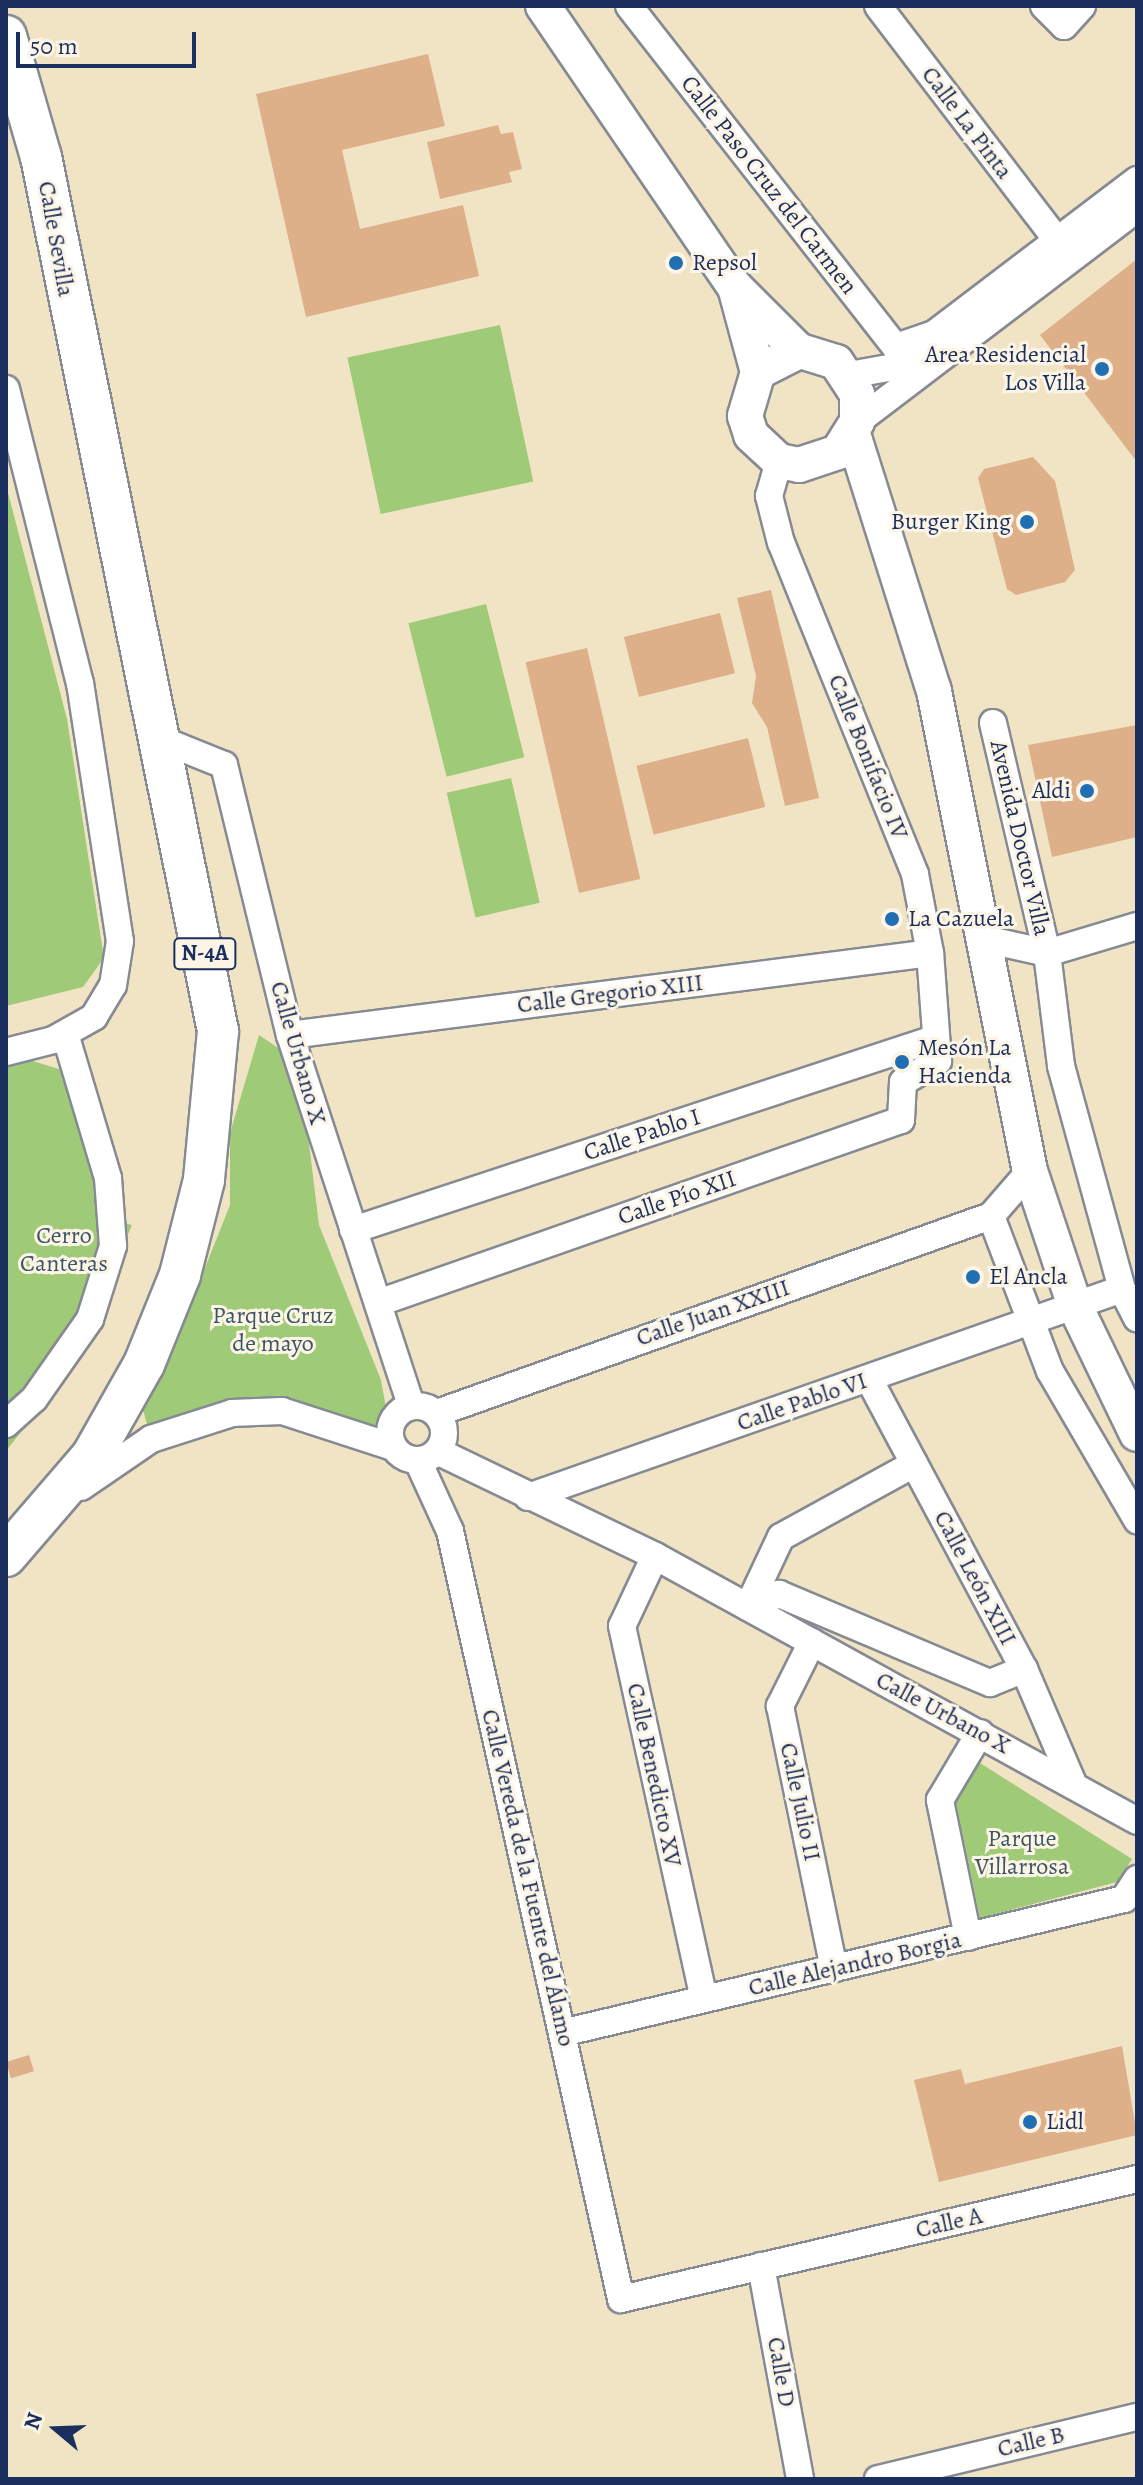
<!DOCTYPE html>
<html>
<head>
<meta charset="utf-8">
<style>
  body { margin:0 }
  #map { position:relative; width:1143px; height:2485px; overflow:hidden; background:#f0e4c5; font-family:Alegreya,serif }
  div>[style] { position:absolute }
  .green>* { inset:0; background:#9fca77; transform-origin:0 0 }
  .building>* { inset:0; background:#deb089; transform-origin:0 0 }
  .roads { filter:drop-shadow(2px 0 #868a92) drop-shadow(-2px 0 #868a92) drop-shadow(0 2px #868a92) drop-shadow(0 -2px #868a92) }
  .minor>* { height:26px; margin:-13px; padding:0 13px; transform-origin:13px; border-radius:13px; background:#fff }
  .minor>.ring { margin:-13px; padding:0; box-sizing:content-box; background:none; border:26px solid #fff; border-radius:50% }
  .major>* { height:34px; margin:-17px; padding:0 17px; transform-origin:17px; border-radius:17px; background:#fff }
  .highway>* { height:40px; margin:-20px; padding:0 20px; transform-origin:20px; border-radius:20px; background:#fff }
  .dots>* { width:22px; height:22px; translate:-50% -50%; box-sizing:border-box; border:4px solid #fcf5e5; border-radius:50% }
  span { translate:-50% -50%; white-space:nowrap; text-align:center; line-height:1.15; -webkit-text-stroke:6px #fcf5e5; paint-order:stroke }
  .shield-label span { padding:2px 6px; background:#fcf5e5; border:2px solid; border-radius:6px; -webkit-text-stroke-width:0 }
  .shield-label { font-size:22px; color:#1b2f5e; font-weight:700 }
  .street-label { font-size:24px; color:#1b2f5e }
  .poi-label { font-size:24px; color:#1b2f5e }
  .left { translate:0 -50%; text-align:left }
  .right { translate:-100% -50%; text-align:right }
  .park-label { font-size:24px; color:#3c5664 }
  .frame { position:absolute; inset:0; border:8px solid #1b2f5e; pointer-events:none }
  .north { position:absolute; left:16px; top:2389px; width:80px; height:80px; -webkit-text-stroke:6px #fcf5e5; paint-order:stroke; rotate:289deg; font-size:22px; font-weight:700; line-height:32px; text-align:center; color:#1b2f5e }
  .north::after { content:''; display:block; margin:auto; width:28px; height:36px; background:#1b2f5e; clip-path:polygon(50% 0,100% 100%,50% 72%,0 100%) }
  .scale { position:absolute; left:16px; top:32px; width:180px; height:36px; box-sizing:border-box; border:4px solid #1b2f5e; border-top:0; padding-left:10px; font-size:24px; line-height:28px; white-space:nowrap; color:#1b2f5e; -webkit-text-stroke:6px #fcf5e5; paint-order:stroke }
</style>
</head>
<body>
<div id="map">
  <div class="green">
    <i style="left:500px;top:325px;width:160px;height:156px;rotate:78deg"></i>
    <i style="clip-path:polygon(6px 485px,67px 719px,104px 958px,83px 987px,6px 1006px)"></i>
    <i style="left:486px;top:604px;width:158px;height:80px;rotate:76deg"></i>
    <i style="left:511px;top:778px;width:128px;height:66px;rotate:77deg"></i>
    <i style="clip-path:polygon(259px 1035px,299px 1062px,319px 1225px,381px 1380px,393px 1447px,232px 1413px,151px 1439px,135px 1381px,177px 1338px,230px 1205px,230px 1133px)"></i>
    <i style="clip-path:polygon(26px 1059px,62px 1070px,72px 1085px,116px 1221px,132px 1225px,72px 1367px,6px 1451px,6px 1063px)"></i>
    <i style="clip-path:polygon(980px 1763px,1132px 1859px,1117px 1882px,980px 1918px,954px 1794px)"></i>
  </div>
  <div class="building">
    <i style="clip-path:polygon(428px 54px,445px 126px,342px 150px,360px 229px,463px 205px,479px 276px,306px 317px,256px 94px)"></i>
    <i style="clip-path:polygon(498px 125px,501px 134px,513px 132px,522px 169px,509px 172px,512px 182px,440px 199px,427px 142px)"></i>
    <i style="clip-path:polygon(1137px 259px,1137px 462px,1040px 335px)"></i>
    <i style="clip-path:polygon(1033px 457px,1055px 481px,1075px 570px,1065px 582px,1016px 595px,1007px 589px,978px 478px,984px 469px)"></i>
    <i style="clip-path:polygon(771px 590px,819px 798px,785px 806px,767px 727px,752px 703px,756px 676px,737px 598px)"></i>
    <i style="left:720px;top:613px;width:62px;height:99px;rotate:76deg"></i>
    <i style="left:587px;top:648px;width:237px;height:63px;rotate:77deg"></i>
    <i style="clip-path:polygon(1137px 725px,1137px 837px,1052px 857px,1028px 745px)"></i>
    <i style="left:748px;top:738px;width:71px;height:115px;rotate:76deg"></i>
    <i style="clip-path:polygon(1122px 2046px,1137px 2135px,939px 2182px,914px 2080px,961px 2069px,965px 2084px)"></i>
    <i style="left:29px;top:2055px;width:17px;height:24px;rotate:73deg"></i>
  </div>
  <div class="roads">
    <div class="minor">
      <i style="left:629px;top:6px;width:454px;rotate:52deg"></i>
      <i style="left:878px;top:6px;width:295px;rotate:52.6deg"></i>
      <i style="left:1044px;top:6px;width:28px;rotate:45deg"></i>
      <i style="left:1064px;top:26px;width:27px;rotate:-48deg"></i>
      <i style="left:896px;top:347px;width:40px;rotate:-18.9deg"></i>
      <i style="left:934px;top:334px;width:255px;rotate:-37.2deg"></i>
      <i style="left:849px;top:375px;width:74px;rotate:-10.1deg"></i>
      <i style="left:6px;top:389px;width:303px;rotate:75.9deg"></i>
      <i style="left:80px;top:683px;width:261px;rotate:81.2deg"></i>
      <i style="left:120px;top:941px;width:45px;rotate:99deg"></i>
      <i style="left:113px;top:985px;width:37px;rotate:121deg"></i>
      <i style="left:94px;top:1017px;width:47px;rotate:150.7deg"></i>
      <i style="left:53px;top:1040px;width:49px;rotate:165.7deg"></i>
      <i style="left:857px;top:422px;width:352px;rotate:-37.3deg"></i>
      <i style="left:993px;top:723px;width:236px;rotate:76.8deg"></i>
      <i style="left:1047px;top:953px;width:114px;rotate:82.9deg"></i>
      <i style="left:1061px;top:1066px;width:231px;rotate:74.7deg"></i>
      <i style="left:1122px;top:1289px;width:33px;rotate:63deg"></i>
      <i style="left:157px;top:738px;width:72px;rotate:21.9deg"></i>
      <i style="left:224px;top:765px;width:278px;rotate:76.3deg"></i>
      <i style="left:290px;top:1035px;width:390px;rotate:71.9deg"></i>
      <i style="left:980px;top:938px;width:69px;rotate:12.6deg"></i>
      <i style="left:1047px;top:953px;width:94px;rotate:-16.7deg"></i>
      <i style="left:290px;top:1035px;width:645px;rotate:-7.3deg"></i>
      <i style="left:1030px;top:1171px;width:60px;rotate:130.9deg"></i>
      <i style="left:991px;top:1216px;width:166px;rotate:69.2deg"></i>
      <i style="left:1050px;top:1371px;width:173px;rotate:59.7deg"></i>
      <i style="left:353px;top:1230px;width:608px;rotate:-18.2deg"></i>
      <i style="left:378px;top:1303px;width:554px;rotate:-19.29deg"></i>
      <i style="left:901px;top:1120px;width:38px;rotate:-87deg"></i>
      <i style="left:903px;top:1082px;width:41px;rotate:-31deg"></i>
      <i style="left:938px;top:1061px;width:108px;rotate:-94.2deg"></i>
      <i style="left:930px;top:953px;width:80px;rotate:-100.8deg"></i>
      <i style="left:915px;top:874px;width:357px;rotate:-112deg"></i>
      <i style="left:781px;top:543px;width:49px;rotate:-104.3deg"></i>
      <i style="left:769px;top:496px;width:36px;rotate:-74deg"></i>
      <i style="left:869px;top:1379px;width:329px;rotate:61.9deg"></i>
      <i style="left:1024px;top:1669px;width:122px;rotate:66.8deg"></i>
      <i class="ring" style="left:390px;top:1406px;width:28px;height:28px"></i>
      <i style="left:437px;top:1413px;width:588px;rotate:-19.58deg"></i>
      <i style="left:6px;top:1424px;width:38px;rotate:-42deg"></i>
      <i style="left:34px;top:1399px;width:98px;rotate:-55deg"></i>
      <i style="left:90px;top:1319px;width:77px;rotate:-72.5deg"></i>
      <i style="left:113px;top:1246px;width:68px;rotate:-94.2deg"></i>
      <i style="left:108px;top:1178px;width:150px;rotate:-106.6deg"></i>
      <i style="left:439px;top:1452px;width:240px;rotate:25.7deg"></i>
      <i style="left:655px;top:1556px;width:550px;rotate:28.8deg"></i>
      <i style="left:418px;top:1461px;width:77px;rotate:65.4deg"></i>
      <i style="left:450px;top:1531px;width:787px;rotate:77.45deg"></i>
      <i style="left:621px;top:2299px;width:530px;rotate:-13.09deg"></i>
      <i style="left:81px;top:1487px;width:85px;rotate:-34.4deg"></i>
      <i style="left:151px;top:1439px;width:85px;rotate:-17.8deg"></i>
      <i style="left:232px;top:1413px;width:50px;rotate:-2.3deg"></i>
      <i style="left:282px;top:1411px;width:117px;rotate:18deg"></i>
      <i style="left:528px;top:1497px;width:629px;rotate:-19.3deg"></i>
      <i style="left:655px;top:1556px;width:77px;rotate:115.2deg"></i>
      <i style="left:622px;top:1626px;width:382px;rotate:77.6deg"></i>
      <i style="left:748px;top:1607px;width:34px;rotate:-23deg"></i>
      <i style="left:779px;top:1594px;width:229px;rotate:22.9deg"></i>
      <i style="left:990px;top:1683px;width:37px;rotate:-22deg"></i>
      <i style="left:748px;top:1607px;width:77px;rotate:-64.8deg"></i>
      <i style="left:781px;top:1537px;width:152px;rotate:-28.8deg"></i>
      <i style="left:812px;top:1642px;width:72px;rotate:116.6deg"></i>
      <i style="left:780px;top:1706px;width:268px;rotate:78.4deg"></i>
      <i style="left:968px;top:1937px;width:140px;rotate:-101.6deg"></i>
      <i style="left:940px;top:1800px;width:78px;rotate:-59.2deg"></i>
      <i style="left:562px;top:2033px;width:578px;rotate:-13.41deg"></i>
      <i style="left:1124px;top:1899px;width:24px;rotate:-57deg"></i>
      <i style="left:761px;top:2266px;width:217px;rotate:79.6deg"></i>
      <i style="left:878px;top:2479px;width:266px;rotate:-13.5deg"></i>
    </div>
    <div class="major">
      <i style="left:543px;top:6px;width:340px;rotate:55.7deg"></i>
      <i style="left:735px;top:287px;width:91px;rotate:45deg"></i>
      <i style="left:735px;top:287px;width:88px;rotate:74.9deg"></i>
      <i style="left:758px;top:372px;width:46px;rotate:106.5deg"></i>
      <i style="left:745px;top:416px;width:20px;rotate:72deg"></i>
      <i style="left:751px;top:435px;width:38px;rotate:43deg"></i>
      <i style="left:779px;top:461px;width:20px;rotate:11deg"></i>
      <i style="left:799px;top:465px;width:41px;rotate:-18.4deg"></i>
      <i style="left:838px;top:452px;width:36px;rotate:-58deg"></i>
      <i style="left:857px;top:422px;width:28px;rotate:-90deg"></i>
      <i style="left:857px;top:394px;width:38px;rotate:-123deg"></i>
      <i style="left:836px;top:362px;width:39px;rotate:-163deg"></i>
      <i style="left:799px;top:351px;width:46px;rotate:152.9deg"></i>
      <i style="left:853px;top:434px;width:269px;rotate:72.5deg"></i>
      <i style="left:934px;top:691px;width:490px;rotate:78.7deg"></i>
      <i style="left:1030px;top:1171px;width:142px;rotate:71.6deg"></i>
      <i style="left:1075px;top:1306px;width:142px;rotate:64.2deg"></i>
    </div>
    <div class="highway">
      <i style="left:6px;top:36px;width:126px;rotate:73.9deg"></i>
      <i style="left:41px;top:157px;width:892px;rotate:78.55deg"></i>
      <i style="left:218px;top:1031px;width:150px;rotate:95.4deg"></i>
      <i style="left:204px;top:1180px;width:98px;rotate:104.2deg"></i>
      <i style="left:180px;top:1275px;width:96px;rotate:112deg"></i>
      <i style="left:144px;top:1364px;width:106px;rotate:119.5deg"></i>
      <i style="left:92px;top:1456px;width:132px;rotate:130.7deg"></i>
    </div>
  </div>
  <div class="dots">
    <i style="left:676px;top:263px;background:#1f6fb2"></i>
    <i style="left:1102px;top:369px;background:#1f6fb2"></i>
    <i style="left:1027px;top:522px;background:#1f6fb2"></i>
    <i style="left:1087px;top:791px;background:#1f6fb2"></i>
    <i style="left:892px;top:919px;background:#1f6fb2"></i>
    <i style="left:902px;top:1062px;background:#1f6fb2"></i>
    <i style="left:973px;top:1277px;background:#1f6fb2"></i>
    <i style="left:1030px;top:2122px;background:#1f6fb2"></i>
  </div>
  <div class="shield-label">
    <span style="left:205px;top:954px">N-4A</span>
  </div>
  <div class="street-label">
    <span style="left:967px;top:123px;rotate:53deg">Calle La Pinta</span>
    <span style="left:769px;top:185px;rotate:52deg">Calle Paso Cruz del Carmen</span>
    <span style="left:56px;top:239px;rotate:80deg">Calle Sevilla</span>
    <span style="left:868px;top:757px;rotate:68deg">Calle Bonifacio IV</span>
    <span style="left:1020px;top:838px;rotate:77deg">Avenida Doctor Villa</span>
    <span style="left:610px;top:994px;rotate:-7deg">Calle Gregorio XIII</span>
    <span style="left:298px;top:1053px;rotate:74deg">Calle Urbano X</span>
    <span style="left:642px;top:1135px;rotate:-18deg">Calle Pablo I</span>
    <span style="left:677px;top:1198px;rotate:-19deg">Calle Pío XII</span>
    <span style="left:713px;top:1313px;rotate:-19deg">Calle Juan XXIII</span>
    <span style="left:802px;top:1402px;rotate:-19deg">Calle Pablo VI</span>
    <span style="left:975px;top:1578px;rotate:62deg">Calle León XIII</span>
    <span style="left:943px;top:1713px;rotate:28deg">Calle Urbano X</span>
    <span style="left:654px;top:1775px;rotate:78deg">Calle Benedicto XV</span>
    <span style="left:800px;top:1802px;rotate:78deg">Calle Julio II</span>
    <span style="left:528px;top:1878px;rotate:77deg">Calle Vereda de la Fuente del Álamo</span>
    <span style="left:855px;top:1964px;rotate:-13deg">Calle Alejandro Borgia</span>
    <span style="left:949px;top:2223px;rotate:-13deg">Calle A</span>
    <span style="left:781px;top:2372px;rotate:80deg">Calle D</span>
    <span style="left:1031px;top:2442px;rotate:-13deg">Calle B</span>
  </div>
  <div class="poi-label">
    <span class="left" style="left:692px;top:263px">Repsol</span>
    <span class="right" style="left:1086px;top:369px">Area Residencial<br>Los Villa</span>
    <span class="right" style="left:1011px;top:522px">Burger King</span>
    <span class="right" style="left:1071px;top:791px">Aldi</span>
    <span class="left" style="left:908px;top:919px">La Cazuela</span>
    <span class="left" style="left:918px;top:1062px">Mesón La<br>Hacienda</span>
    <span class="left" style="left:989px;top:1277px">El Ancla</span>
    <span class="left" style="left:1046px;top:2122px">Lidl</span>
  </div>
  <div class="park-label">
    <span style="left:64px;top:1250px">Cerro<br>Canteras</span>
    <span style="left:273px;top:1330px">Parque Cruz<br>de mayo</span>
    <span style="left:1022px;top:1853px">Parque<br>Villarrosa</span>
  </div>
  <div class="frame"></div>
  <div class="north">N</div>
  <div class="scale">50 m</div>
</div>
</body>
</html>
